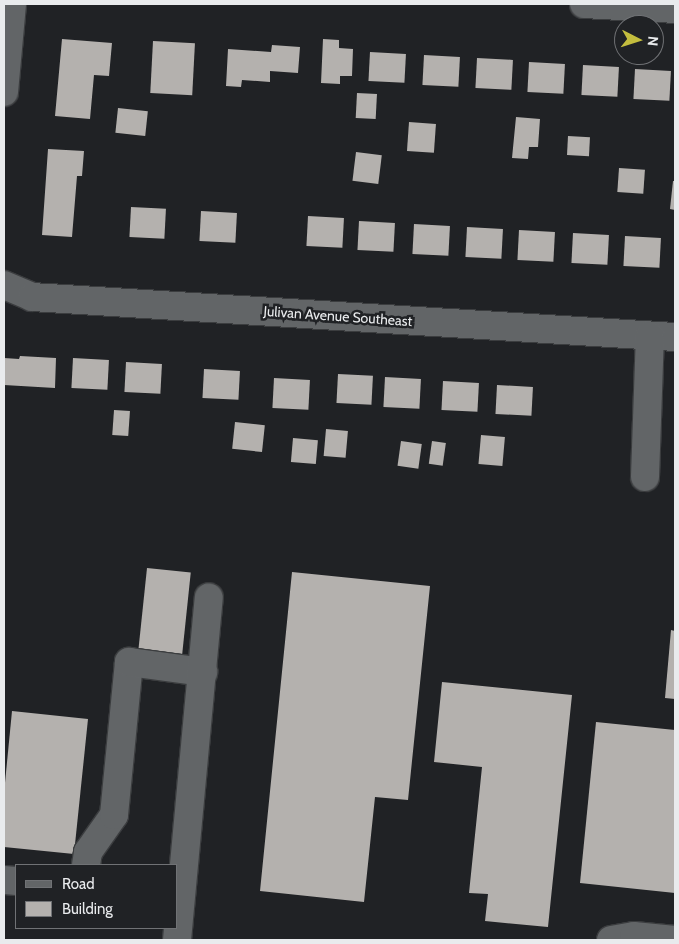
<!DOCTYPE html>
<html>
<head>
<meta charset="utf-8">
<style>
  body { margin:0 }
  #map { position:relative; width:679px; height:944px; overflow:hidden; background:#202225; font-family:Cabin,sans-serif }
  div>[style] { position:absolute }
  .building>* { inset:0; background:#b4b1ae; transform-origin:0 0 }
  .roads { filter:drop-shadow(1px 0 #3b3d3f) drop-shadow(-1px 0 #3b3d3f) drop-shadow(0 1px #3b3d3f) drop-shadow(0 -1px #3b3d3f) }
  .minor>* { height:28px; margin:-14px; padding:0 14px; transform-origin:14px; border-radius:14px; background:#626567 }
  span { translate:-50% -50%; white-space:nowrap; text-align:center; line-height:1.15; -webkit-text-stroke:5px #202225; paint-order:stroke }
  .street-label { font-size:14px; color:#e9ebed }
  .frame { position:absolute; inset:0; border:5px solid #e9ebed; pointer-events:none }
  .legend { position:absolute; left:15px; top:864px; width:162px; height:65px; box-sizing:border-box; background:#202225; border:1px solid #707275; margin:0; padding:6px 9px; list-style:none; font-size:15px; color:#e9ebed }
  .legend li { display:flex; align-items:center; gap:10px; height:25px }
  .legend b { width:25px; border:1px solid #707275 }
  .north { position:absolute; left:614px; top:15px; width:50px; height:50px; box-sizing:border-box; background:#202225; border:1px solid #707275; border-radius:50%; rotate:95deg; font-size:14px; font-weight:700; line-height:20px; text-align:center; color:#e9ebed }
  .north::after { content:''; display:block; margin:auto; width:18px; height:22px; background:#c3bd3e; clip-path:polygon(50% 0,100% 100%,50% 72%,0 100%) }
</style>
</head>
<body>
<div id="map">
  <div class="building">
    <i style="clip-path:polygon(62px 39px,112px 43px,109px 76px,94px 75px,90px 119px,55px 116px)"></i>
    <i style="clip-path:polygon(323px 39px,339px 40px,339px 48px,353px 49px,352px 76px,340px 76px,340px 84px,321px 83px)"></i>
    <i style="left:153px;top:41px;width:42px;height:52px;rotate:3deg"></i>
    <i style="clip-path:polygon(272px 45px,300px 47px,298px 73px,270px 71px,270px 82px,242px 80px,241px 87px,226px 86px,228px 49px,271px 52px)"></i>
    <i style="left:370px;top:52px;width:36px;height:29px;rotate:3deg"></i>
    <i style="left:424px;top:55px;width:36px;height:30px;rotate:3deg"></i>
    <i style="left:477px;top:58px;width:36px;height:30px;rotate:3deg"></i>
    <i style="left:529px;top:62px;width:36px;height:30px;rotate:3deg"></i>
    <i style="left:583px;top:65px;width:36px;height:30px;rotate:3deg"></i>
    <i style="left:635px;top:69px;width:36px;height:30px;rotate:3deg"></i>
    <i style="left:357px;top:93px;width:20px;height:25px;rotate:3deg"></i>
    <i style="left:118px;top:108px;width:30px;height:25px;rotate:6deg"></i>
    <i style="clip-path:polygon(516px 117px,540px 119px,538px 147px,529px 147px,528px 159px,512px 158px)"></i>
    <i style="left:409px;top:122px;width:27px;height:29px;rotate:4deg"></i>
    <i style="left:568px;top:136px;width:22px;height:19px;rotate:3deg"></i>
    <i style="clip-path:polygon(48px 149px,84px 151px,82px 176px,77px 176px,72px 237px,42px 235px)"></i>
    <i style="left:356px;top:152px;width:26px;height:29px;rotate:7deg"></i>
    <i style="left:619px;top:168px;width:26px;height:24px;rotate:4deg"></i>
    <i style="clip-path:polygon(673px 181px,675px 181px,675px 210px,670px 209px)"></i>
    <i style="left:131px;top:207px;width:35px;height:30px;rotate:3deg"></i>
    <i style="left:201px;top:211px;width:36px;height:30px;rotate:3deg"></i>
    <i style="left:308px;top:216px;width:36px;height:30px;rotate:3deg"></i>
    <i style="left:359px;top:221px;width:36px;height:29px;rotate:3deg"></i>
    <i style="left:414px;top:224px;width:36px;height:30px;rotate:3deg"></i>
    <i style="left:467px;top:227px;width:36px;height:30px;rotate:3deg"></i>
    <i style="left:519px;top:230px;width:36px;height:30px;rotate:3deg"></i>
    <i style="left:573px;top:233px;width:36px;height:30px;rotate:3deg"></i>
    <i style="left:625px;top:236px;width:36px;height:30px;rotate:3deg"></i>
    <i style="clip-path:polygon(20px 356px,56px 358px,55px 388px,4px 385px,4px 358px,19px 359px)"></i>
    <i style="left:73px;top:358px;width:36px;height:30px;rotate:3deg"></i>
    <i style="left:126px;top:362px;width:36px;height:30px;rotate:3deg"></i>
    <i style="left:204px;top:369px;width:36px;height:29px;rotate:3deg"></i>
    <i style="left:338px;top:374px;width:35px;height:29px;rotate:3deg"></i>
    <i style="left:385px;top:377px;width:36px;height:30px;rotate:3deg"></i>
    <i style="left:274px;top:378px;width:36px;height:30px;rotate:3deg"></i>
    <i style="left:443px;top:381px;width:36px;height:29px;rotate:3deg"></i>
    <i style="left:497px;top:385px;width:36px;height:29px;rotate:3deg"></i>
    <i style="left:114px;top:410px;width:16px;height:25px;rotate:4deg"></i>
    <i style="left:235px;top:422px;width:30px;height:27px;rotate:6deg"></i>
    <i style="left:326px;top:429px;width:22px;height:27px;rotate:5deg"></i>
    <i style="left:481px;top:435px;width:24px;height:29px;rotate:5deg"></i>
    <i style="left:293px;top:438px;width:25px;height:24px;rotate:5deg"></i>
    <i style="left:401px;top:441px;width:21px;height:25px;rotate:8deg"></i>
    <i style="left:432px;top:441px;width:14px;height:23px;rotate:8deg"></i>
    <i style="left:147px;top:568px;width:44px;height:86px;rotate:6deg"></i>
    <i style="clip-path:polygon(292px 572px,430px 586px,408px 800px,375px 797px,364px 902px,260px 891px)"></i>
    <i style="clip-path:polygon(671px 630px,675px 631px,675px 699px,665px 698px)"></i>
    <i style="clip-path:polygon(442px 682px,572px 695px,548px 927px,485px 921px,488px 894px,469px 893px,482px 767px,434px 762px)"></i>
    <i style="clip-path:polygon(12px 711px,88px 719px,74px 854px,4px 847px,4px 793px)"></i>
    <i style="clip-path:polygon(596px 722px,675px 730px,675px 893px,580px 883px)"></i>
  </div>
  <div class="roads">
    <div class="minor">
      <i style="left:584px;top:4px;width:91px;rotate:3.1deg"></i>
      <i style="left:4px;top:92px;width:88px;rotate:-84.8deg"></i>
      <i style="left:4px;top:285px;width:30px;rotate:23deg"></i>
      <i style="left:32px;top:297px;width:644px;rotate:3.56deg"></i>
      <i style="left:645px;top:477px;width:141px;rotate:-88deg"></i>
      <i style="left:86px;top:865px;width:13px;rotate:-81deg"></i>
      <i style="left:88px;top:852px;width:45px;rotate:-54.9deg"></i>
      <i style="left:114px;top:815px;width:154px;rotate:-84.4deg"></i>
      <i style="left:129px;top:662px;width:75px;rotate:7.7deg"></i>
      <i style="left:4px;top:880px;width:12px;rotate:5deg"></i>
      <i style="left:177px;top:940px;width:344px;rotate:-84.7deg"></i>
      <i style="left:611px;top:940px;width:23px;rotate:-10deg"></i>
      <i style="left:634px;top:936px;width:41px;rotate:5.6deg"></i>
    </div>
  </div>
  <div class="street-label">
    <span style="left:338px;top:316px;rotate:4deg">Julivan Avenue Southeast</span>
  </div>
  <div class="frame"></div>
  <ul class="legend">
  <li><b style="height:6px;background:#626567"></b>Road</li>
  <li><b style="height:14px;background:#b4b1ae"></b>Building</li>
  </ul>
  <div class="north">N</div>
</div>
</body>
</html>
